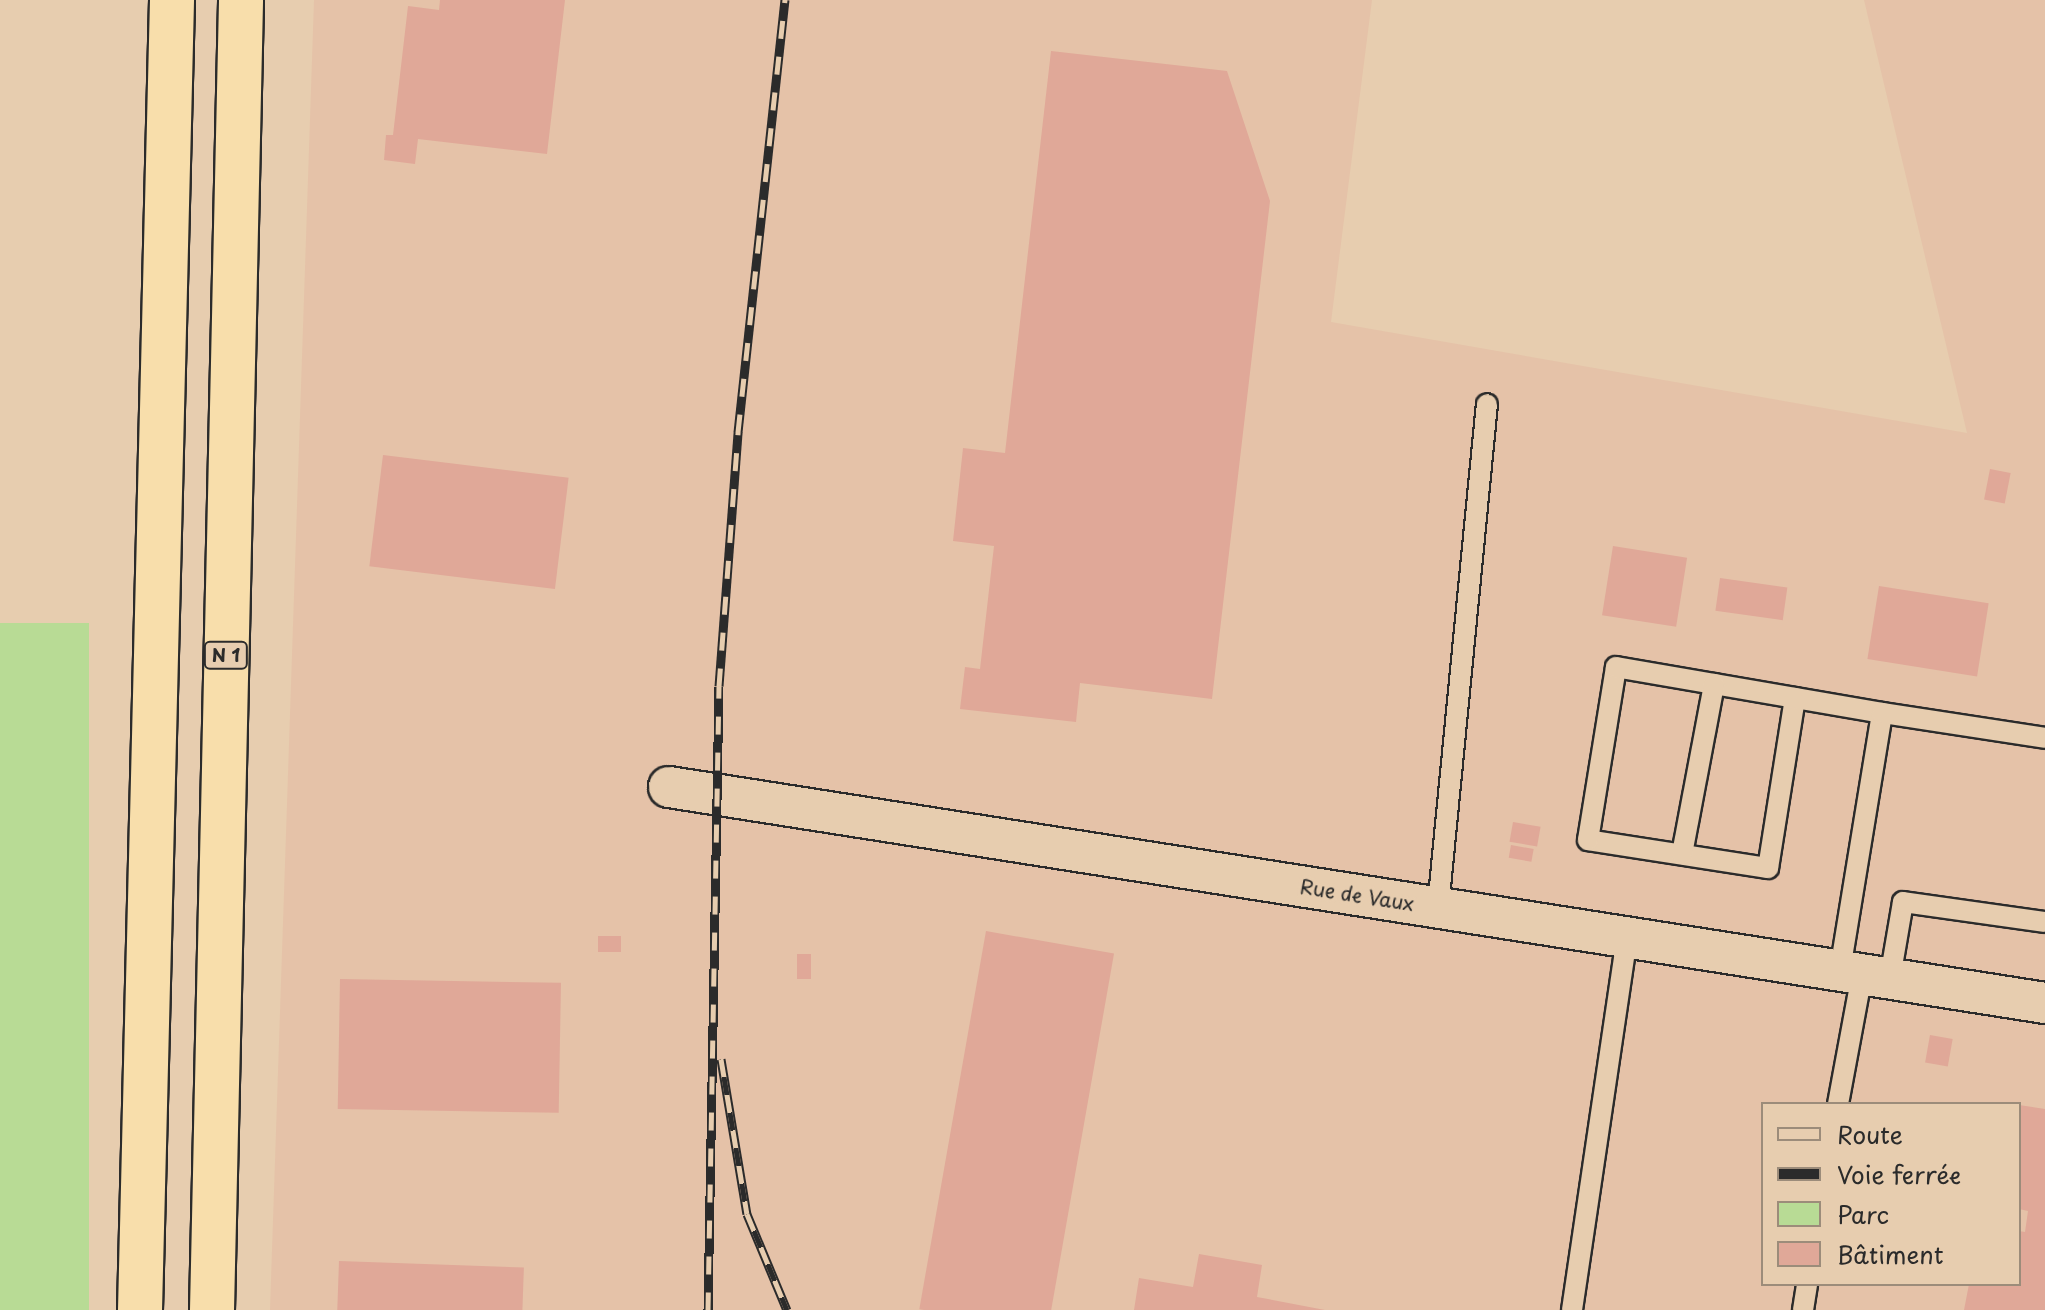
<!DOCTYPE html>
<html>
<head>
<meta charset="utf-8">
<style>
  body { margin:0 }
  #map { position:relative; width:2045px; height:1310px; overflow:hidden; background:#e7cdaf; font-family:"Playpen Sans",sans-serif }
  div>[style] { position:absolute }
  .built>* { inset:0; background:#e5c2a8 }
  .green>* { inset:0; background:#b8db95; transform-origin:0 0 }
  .building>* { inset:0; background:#e0a898; transform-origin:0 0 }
  .roads { filter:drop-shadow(2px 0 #2b2b2b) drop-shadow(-2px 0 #2b2b2b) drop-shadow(0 2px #2b2b2b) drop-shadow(0 -2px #2b2b2b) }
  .lane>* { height:20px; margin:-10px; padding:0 10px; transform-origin:10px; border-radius:10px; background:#e7cdaf }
  .street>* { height:40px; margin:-20px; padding:0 20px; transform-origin:20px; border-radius:20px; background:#e7cdaf }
  .highway>* { height:44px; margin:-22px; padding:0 22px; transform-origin:22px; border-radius:22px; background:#f8deab }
  .rail>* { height:9px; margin-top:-4.5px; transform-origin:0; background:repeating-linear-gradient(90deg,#e7cdaf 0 18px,#2b2b2b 0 36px); box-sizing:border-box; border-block:2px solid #2b2b2b }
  span { translate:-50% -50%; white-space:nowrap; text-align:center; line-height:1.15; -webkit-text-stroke:7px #e7cdaf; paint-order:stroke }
  .shield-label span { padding:2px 6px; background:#e7cdaf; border:2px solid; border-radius:6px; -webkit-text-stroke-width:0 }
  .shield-label { font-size:18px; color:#2b2b2b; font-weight:700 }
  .street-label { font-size:20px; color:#2b2b2b }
  .legend { position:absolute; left:1761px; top:1102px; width:260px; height:184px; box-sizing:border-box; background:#e7cdaf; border:2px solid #9c8c7a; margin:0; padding:10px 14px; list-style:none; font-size:24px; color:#2b2b2b }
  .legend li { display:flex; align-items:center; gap:16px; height:40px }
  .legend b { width:40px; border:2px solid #9c8c7a }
</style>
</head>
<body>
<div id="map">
  <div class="built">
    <i style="clip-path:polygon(evenodd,314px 0,1372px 0,1331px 322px,1967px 433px,1864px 0,2045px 0,2045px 1310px,270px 1310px,314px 0,1763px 1104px,2019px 1104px,2019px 1284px,1763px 1284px,1763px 1104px)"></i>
  </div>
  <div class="green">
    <i style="left:89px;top:623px;width:687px;height:90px;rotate:90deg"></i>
  </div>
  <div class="building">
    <i style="clip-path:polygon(440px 0,565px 0,547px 154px,418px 139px,415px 164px,384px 160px,386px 135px,393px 135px,408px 6px,439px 10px)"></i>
    <i style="clip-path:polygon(1051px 51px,1227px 71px,1270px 201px,1212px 699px,1080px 683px,1076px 722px,960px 709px,965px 667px,980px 669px,994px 546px,953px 541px,963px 448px,1005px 453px)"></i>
    <i style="left:383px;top:455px;width:187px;height:112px;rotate:7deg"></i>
    <i style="left:1990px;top:469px;width:21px;height:31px;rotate:11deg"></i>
    <i style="left:1613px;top:546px;width:75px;height:70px;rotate:9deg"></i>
    <i style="left:1720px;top:578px;width:68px;height:33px;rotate:8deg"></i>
    <i style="left:1879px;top:586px;width:111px;height:74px;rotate:9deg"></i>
    <i style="left:1513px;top:822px;width:28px;height:20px;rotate:10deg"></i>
    <i style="left:1511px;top:845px;width:23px;height:13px;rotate:10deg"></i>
    <i style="left:986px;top:931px;width:130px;height:384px;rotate:10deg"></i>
    <i style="left:598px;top:936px;width:23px;height:16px"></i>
    <i style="left:797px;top:954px;width:14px;height:25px"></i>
    <i style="left:340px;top:979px;width:221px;height:130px;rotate:1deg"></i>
    <i style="left:1930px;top:1035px;width:23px;height:28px;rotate:10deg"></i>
    <i style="clip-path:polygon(2019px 1105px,2045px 1109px,2045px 1310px,1964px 1310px,1969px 1284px,2019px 1284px,2019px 1231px,2025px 1232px,2028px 1211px,2019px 1209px)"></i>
    <i style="clip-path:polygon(1199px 1254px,1262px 1265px,1257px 1297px,1325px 1310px,1134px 1310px,1139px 1278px,1193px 1287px)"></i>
    <i style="left:339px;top:1261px;width:185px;height:49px;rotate:2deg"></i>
  </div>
  <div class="roads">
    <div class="lane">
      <i style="left:1795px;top:698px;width:172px;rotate:99deg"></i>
      <i style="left:1768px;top:868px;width:182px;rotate:-171.2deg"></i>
      <i style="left:1588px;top:840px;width:175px;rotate:-80.8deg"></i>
      <i style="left:1616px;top:667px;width:270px;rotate:9.8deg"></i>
      <i style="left:1682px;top:854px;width:173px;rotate:-79.3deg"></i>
      <i style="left:1438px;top:907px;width:505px;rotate:-84.44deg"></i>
      <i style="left:1840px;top:970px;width:260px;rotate:-80.7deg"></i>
      <i style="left:1882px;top:713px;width:165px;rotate:8.7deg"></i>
      <i style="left:1890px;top:978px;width:77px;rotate:-80.3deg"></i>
      <i style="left:1903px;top:902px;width:143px;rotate:8deg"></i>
      <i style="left:1838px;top:1104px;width:132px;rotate:-79.5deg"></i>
      <i style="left:1572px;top:1310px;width:377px;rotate:-81.6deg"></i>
      <i style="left:1803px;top:1310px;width:26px;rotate:-81deg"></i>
    </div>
    <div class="street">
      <i style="left:669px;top:787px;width:1393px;rotate:8.92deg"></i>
    </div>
    <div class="highway">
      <i style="left:140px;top:1310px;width:1310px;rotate:-88.6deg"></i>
      <i style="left:212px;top:1310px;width:1310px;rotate:-88.73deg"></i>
    </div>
  </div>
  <div class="rail">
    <i style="left:721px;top:1059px;width:157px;rotate:80.5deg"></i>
    <i style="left:747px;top:1214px;width:104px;rotate:67.4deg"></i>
    <i style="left:708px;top:1310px;width:624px;rotate:-88.99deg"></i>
    <i style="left:719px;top:686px;width:255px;rotate:-85.7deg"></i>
    <i style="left:738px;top:432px;width:435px;rotate:-83.8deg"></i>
  </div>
  <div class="shield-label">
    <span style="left:226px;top:655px">N 1</span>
  </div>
  <div class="street-label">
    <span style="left:1357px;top:895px;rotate:9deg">Rue de Vaux</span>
  </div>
  <ul class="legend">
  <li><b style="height:10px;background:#e7cdaf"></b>Route</li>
  <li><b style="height:10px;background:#2b2b2b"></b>Voie ferrée</li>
  <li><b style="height:22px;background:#b8db95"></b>Parc</li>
  <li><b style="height:22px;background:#e0a898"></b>Bâtiment</li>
  </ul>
</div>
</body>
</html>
